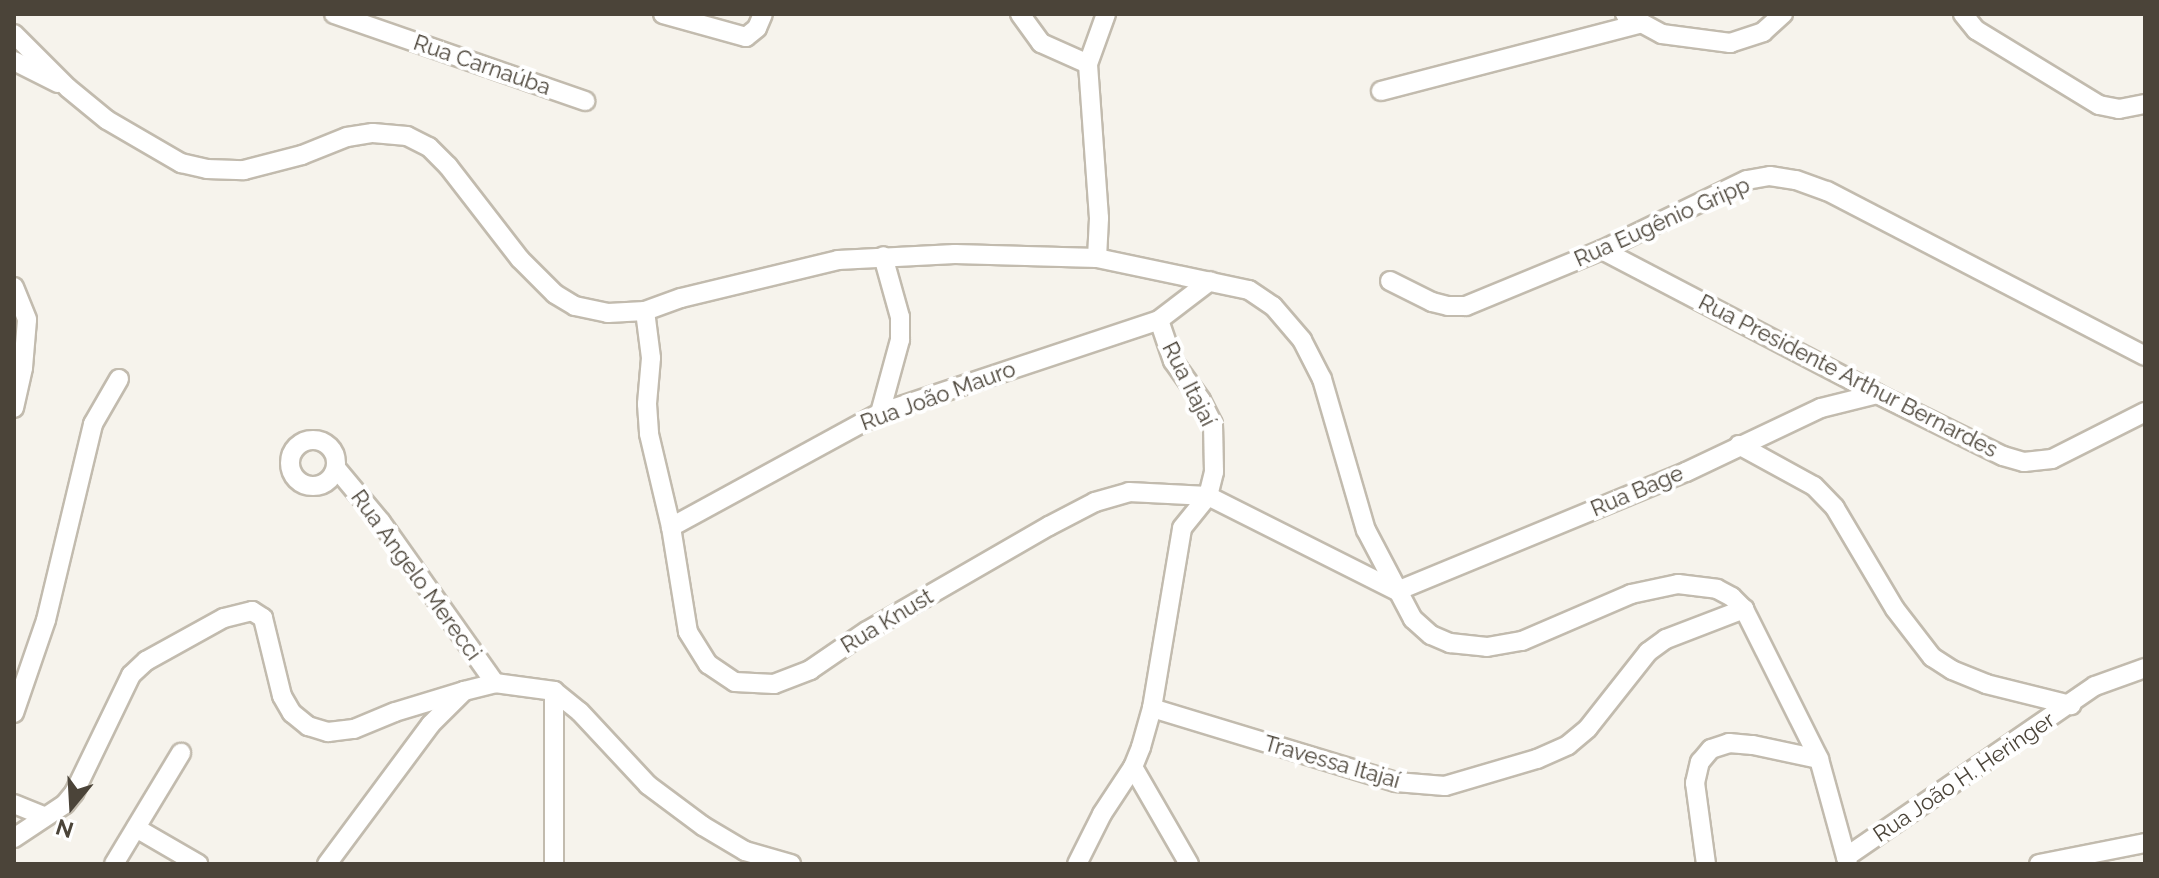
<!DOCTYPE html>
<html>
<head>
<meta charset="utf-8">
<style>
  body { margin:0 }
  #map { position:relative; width:2159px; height:878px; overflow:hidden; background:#f6f3ec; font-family:Raleway,sans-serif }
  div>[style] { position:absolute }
  .roads { filter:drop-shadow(2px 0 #c2bbae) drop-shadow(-2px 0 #c2bbae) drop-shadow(0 2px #c2bbae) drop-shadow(0 -2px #c2bbae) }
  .minor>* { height:18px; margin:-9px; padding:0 9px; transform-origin:9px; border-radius:9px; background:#fff }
  .minor>.ring { margin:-9px; padding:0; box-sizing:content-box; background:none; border:18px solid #fff; border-radius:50% }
  span { translate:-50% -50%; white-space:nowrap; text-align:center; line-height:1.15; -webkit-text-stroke:8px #fff; paint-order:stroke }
  .street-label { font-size:22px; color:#4b4439 }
  .frame { position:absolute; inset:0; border:16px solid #4b4439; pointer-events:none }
  .north { position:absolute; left:32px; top:766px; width:80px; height:80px; -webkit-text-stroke:6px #fff; paint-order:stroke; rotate:198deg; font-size:22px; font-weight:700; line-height:32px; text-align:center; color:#4b4439 }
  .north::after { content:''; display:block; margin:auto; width:28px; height:36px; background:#4b4439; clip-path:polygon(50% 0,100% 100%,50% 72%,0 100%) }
</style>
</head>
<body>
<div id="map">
  <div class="roads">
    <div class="minor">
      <i style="left:334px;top:14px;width:266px;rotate:19.1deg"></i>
      <i style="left:663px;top:14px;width:86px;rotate:15.5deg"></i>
      <i style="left:746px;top:37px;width:14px;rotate:-39deg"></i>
      <i style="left:757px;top:28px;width:15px;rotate:-67deg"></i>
      <i style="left:1020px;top:14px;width:36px;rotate:54deg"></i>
      <i style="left:1041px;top:43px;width:51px;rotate:24.1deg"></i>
      <i style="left:1625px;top:14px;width:42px;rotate:28.4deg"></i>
      <i style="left:1662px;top:34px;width:69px;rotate:7.5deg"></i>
      <i style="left:1730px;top:43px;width:35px;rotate:-18deg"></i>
      <i style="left:1763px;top:32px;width:27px;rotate:-42deg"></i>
      <i style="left:1963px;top:14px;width:21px;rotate:51deg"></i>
      <i style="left:1976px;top:30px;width:144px;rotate:31.4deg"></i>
      <i style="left:2099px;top:105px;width:20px;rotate:11deg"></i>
      <i style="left:2119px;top:109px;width:26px;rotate:-11deg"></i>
      <i style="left:14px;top:34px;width:76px;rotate:45deg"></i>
      <i style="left:68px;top:88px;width:50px;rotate:39.4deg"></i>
      <i style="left:107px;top:120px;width:86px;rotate:30.2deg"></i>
      <i style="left:181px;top:163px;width:27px;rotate:13deg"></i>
      <i style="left:207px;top:169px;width:37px;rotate:2deg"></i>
      <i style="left:244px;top:170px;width:60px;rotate:-14.5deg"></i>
      <i style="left:302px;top:155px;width:48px;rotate:-21.8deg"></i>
      <i style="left:347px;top:137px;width:26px;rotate:-9deg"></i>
      <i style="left:373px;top:133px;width:34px;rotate:5deg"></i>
      <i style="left:407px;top:136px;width:25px;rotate:27deg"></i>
      <i style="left:429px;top:147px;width:27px;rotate:45deg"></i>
      <i style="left:448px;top:166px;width:118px;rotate:52.3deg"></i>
      <i style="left:520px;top:259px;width:49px;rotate:45deg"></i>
      <i style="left:555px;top:294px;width:23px;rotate:31deg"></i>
      <i style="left:575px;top:306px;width:34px;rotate:12deg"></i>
      <i style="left:608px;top:313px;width:37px;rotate:-3deg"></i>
      <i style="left:645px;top:311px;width:38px;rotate:-20deg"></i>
      <i style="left:681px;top:298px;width:162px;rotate:-13.6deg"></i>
      <i style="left:838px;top:260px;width:117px;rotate:-2.9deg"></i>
      <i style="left:955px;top:254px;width:142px;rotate:1.6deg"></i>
      <i style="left:1097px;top:258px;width:155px;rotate:11.9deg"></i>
      <i style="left:1249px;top:290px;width:29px;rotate:34deg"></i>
      <i style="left:1273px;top:306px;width:45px;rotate:49.5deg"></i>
      <i style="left:1302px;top:340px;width:44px;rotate:62.9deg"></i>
      <i style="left:1322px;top:379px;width:157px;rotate:73.8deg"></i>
      <i style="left:1366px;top:530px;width:101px;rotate:62.2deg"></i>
      <i style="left:1413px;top:619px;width:24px;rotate:42deg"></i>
      <i style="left:1431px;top:635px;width:21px;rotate:23deg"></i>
      <i style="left:1450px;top:643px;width:37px;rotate:6deg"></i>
      <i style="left:1487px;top:647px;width:36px;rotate:-10deg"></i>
      <i style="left:1522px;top:641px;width:119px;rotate:-23.3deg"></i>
      <i style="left:1631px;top:594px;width:48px;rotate:-12deg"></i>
      <i style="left:1678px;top:584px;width:39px;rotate:7deg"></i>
      <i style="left:1717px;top:589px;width:17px;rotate:28deg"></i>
      <i style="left:1732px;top:597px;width:17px;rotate:45deg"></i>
      <i style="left:1744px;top:609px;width:168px;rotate:63.4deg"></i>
      <i style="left:1819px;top:759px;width:109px;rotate:74.6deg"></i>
      <i style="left:14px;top:61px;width:49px;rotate:26.6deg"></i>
      <i style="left:1381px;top:91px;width:266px;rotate:-14.6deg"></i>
      <i style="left:1602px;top:250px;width:310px;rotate:27.6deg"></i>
      <i style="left:1877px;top:394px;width:140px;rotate:26.2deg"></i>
      <i style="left:2003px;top:456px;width:22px;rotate:16deg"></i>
      <i style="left:2024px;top:462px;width:28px;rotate:-6deg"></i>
      <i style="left:2052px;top:459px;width:104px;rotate:-26.8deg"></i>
      <i style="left:1097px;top:258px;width:40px;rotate:-87.1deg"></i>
      <i style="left:1099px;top:218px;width:154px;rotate:-94.1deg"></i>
      <i style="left:1088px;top:64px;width:53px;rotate:-70.2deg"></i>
      <i style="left:1390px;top:281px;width:47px;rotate:26.6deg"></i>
      <i style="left:1432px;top:302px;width:16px;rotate:14deg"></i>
      <i style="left:1448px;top:306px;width:18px"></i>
      <i style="left:1466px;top:306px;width:147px;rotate:-22.4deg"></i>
      <i style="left:1602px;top:250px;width:161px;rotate:-25.8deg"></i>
      <i style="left:1747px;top:180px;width:23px;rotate:-10deg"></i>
      <i style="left:1770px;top:176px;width:26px;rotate:9deg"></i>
      <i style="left:1796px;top:180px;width:33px;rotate:20deg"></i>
      <i style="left:1827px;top:191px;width:358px;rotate:27.4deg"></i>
      <i style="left:14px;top:287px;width:35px;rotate:68deg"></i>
      <i style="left:27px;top:320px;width:48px;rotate:94.8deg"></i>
      <i style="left:23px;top:368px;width:41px;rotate:102.7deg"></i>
      <i style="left:645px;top:311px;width:47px;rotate:82.7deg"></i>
      <i style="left:651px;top:358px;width:46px;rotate:95deg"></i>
      <i style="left:647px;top:404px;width:30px;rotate:86deg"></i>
      <i style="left:649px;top:434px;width:96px;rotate:76.7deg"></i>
      <i style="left:671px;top:527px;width:106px;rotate:80.8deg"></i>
      <i style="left:688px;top:632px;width:38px;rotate:58deg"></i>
      <i style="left:708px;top:664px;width:32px;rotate:34deg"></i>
      <i style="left:735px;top:682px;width:39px;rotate:3deg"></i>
      <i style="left:774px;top:684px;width:39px;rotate:-21deg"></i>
      <i style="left:810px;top:670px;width:69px;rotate:-34.4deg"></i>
      <i style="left:867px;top:631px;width:210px;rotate:-30deg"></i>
      <i style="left:1049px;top:526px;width:52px;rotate:-27.6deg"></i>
      <i style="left:1095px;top:502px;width:35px;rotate:-16deg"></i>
      <i style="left:1129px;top:492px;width:79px;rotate:2.9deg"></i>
      <i style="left:1208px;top:496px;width:212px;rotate:26.7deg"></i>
      <i style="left:880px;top:413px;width:76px;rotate:-74.7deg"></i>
      <i style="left:900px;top:340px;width:23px;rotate:-90deg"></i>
      <i style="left:900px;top:317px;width:63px;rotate:-105.6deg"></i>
      <i class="ring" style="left:290px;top:440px;width:28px;height:28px"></i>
      <i style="left:1739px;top:445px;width:85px;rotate:28.7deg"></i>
      <i style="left:1814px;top:486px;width:30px;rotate:46deg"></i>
      <i style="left:1835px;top:508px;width:117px;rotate:59.3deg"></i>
      <i style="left:1895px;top:609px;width:61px;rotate:52.4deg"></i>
      <i style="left:1932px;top:657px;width:24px;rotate:33deg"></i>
      <i style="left:1952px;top:670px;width:37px;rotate:22deg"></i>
      <i style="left:1986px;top:684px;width:88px;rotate:13.9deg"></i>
      <i style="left:336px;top:468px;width:70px;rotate:50.2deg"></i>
      <i style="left:381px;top:522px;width:197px;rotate:54.7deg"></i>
      <i style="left:671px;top:527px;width:238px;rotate:-28.6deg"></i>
      <i style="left:880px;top:413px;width:294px;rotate:-18.4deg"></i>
      <i style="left:1159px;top:320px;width:64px;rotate:-37.4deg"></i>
      <i style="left:1397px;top:591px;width:313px;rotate:-22.4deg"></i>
      <i style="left:1686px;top:472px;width:149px;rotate:-25.4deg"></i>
      <i style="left:1821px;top:408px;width:58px;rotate:-14deg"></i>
      <i style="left:554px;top:691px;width:173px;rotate:90deg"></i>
      <i style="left:1152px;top:708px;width:255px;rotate:16.9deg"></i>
      <i style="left:1396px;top:782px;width:49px;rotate:4.7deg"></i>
      <i style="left:1445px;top:786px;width:96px;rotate:-16.4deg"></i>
      <i style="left:1537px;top:759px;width:34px;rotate:-24deg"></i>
      <i style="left:1568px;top:745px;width:26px;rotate:-40deg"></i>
      <i style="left:1588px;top:728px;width:97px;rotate:-51.7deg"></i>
      <i style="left:1648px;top:652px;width:22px;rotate:-36deg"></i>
      <i style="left:1666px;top:639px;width:84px;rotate:-21deg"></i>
      <i style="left:14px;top:713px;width:98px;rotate:-71deg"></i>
      <i style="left:46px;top:620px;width:202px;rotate:-76.5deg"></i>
      <i style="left:93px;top:424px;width:52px;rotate:-60deg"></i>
      <i style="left:1133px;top:767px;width:112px;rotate:60deg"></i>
      <i style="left:14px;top:804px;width:32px;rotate:22deg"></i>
      <i style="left:136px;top:828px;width:72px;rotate:30.1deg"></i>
      <i style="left:14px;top:838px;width:61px;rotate:-33.7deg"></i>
      <i style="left:65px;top:804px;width:14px;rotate:-51deg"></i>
      <i style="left:74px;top:793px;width:131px;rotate:-64.2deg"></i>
      <i style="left:131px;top:675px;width:21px;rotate:-43deg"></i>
      <i style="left:146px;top:661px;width:89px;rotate:-28.9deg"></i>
      <i style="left:224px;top:618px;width:29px;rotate:-14deg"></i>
      <i style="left:252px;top:611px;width:13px;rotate:32deg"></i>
      <i style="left:263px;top:618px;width:80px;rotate:76.3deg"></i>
      <i style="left:282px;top:696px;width:20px;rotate:60deg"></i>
      <i style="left:292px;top:713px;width:21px;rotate:39deg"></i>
      <i style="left:308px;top:726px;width:21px;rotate:17deg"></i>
      <i style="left:328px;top:732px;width:26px;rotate:-7deg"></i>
      <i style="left:354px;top:729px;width:44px;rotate:-22.5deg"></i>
      <i style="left:395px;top:712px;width:72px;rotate:-16.9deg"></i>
      <i style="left:1846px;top:857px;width:302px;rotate:-34.5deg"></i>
      <i style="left:2095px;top:686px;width:53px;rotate:-19.8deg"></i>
      <i style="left:114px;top:864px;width:130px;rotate:-58.9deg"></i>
      <i style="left:327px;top:864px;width:174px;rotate:-53.4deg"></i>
      <i style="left:431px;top:724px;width:47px;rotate:-45deg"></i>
      <i style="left:464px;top:691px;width:32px;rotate:-14deg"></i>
      <i style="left:495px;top:683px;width:60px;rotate:7.7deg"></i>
      <i style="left:554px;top:691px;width:33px;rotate:39deg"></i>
      <i style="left:580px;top:712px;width:100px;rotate:47deg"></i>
      <i style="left:648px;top:785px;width:69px;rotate:36.7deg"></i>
      <i style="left:703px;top:826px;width:49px;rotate:30.8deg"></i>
      <i style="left:745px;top:851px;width:48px;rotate:15.8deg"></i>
      <i style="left:1077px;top:864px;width:56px;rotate:-63.4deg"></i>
      <i style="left:1102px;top:814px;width:56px;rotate:-56.6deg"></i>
      <i style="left:1133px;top:767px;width:22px;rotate:-68deg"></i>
      <i style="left:1141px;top:747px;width:41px;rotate:-74.2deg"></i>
      <i style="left:1152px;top:708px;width:182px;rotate:-80.5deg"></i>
      <i style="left:1182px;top:528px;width:41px;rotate:-50.9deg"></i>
      <i style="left:1208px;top:496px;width:25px;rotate:-76deg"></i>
      <i style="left:1214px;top:472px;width:48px;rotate:-91.2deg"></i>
      <i style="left:1213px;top:424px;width:27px;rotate:-117deg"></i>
      <i style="left:1201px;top:400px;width:48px;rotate:-125.7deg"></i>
      <i style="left:1173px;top:361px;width:43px;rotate:-108.9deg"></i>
      <i style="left:1706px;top:864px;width:82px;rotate:-97.7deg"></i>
      <i style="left:1695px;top:783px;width:22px;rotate:-77deg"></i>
      <i style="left:1700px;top:762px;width:17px;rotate:-50deg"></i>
      <i style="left:1711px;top:749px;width:19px;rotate:-18deg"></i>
      <i style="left:1729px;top:743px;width:24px;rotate:5deg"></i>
      <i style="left:1753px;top:745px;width:67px;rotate:12deg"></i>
      <i style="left:2039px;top:864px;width:108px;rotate:-11.2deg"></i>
    </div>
  </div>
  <div class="street-label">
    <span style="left:482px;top:65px;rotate:19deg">Rua Carnaúba</span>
    <span style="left:1662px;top:222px;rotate:-24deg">Rua Eugênio Gripp</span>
    <span style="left:1848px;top:376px;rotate:27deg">Rua Presidente Arthur Bernardes</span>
    <span style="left:1189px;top:384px;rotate:63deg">Rua Itajaí</span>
    <span style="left:938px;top:396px;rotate:-20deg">Rua João Mauro</span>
    <span style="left:1637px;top:491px;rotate:-23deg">Rua Bage</span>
    <span style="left:416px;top:575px;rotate:54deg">Rua Angelo Merecci</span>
    <span style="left:887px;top:621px;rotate:-31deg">Rua Knust</span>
    <span style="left:1332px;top:762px;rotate:16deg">Travessa Itajaí</span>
    <span style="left:1964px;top:777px;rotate:-34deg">Rua João H. Heringer</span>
  </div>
  <div class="frame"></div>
  <div class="north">N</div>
</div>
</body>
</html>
